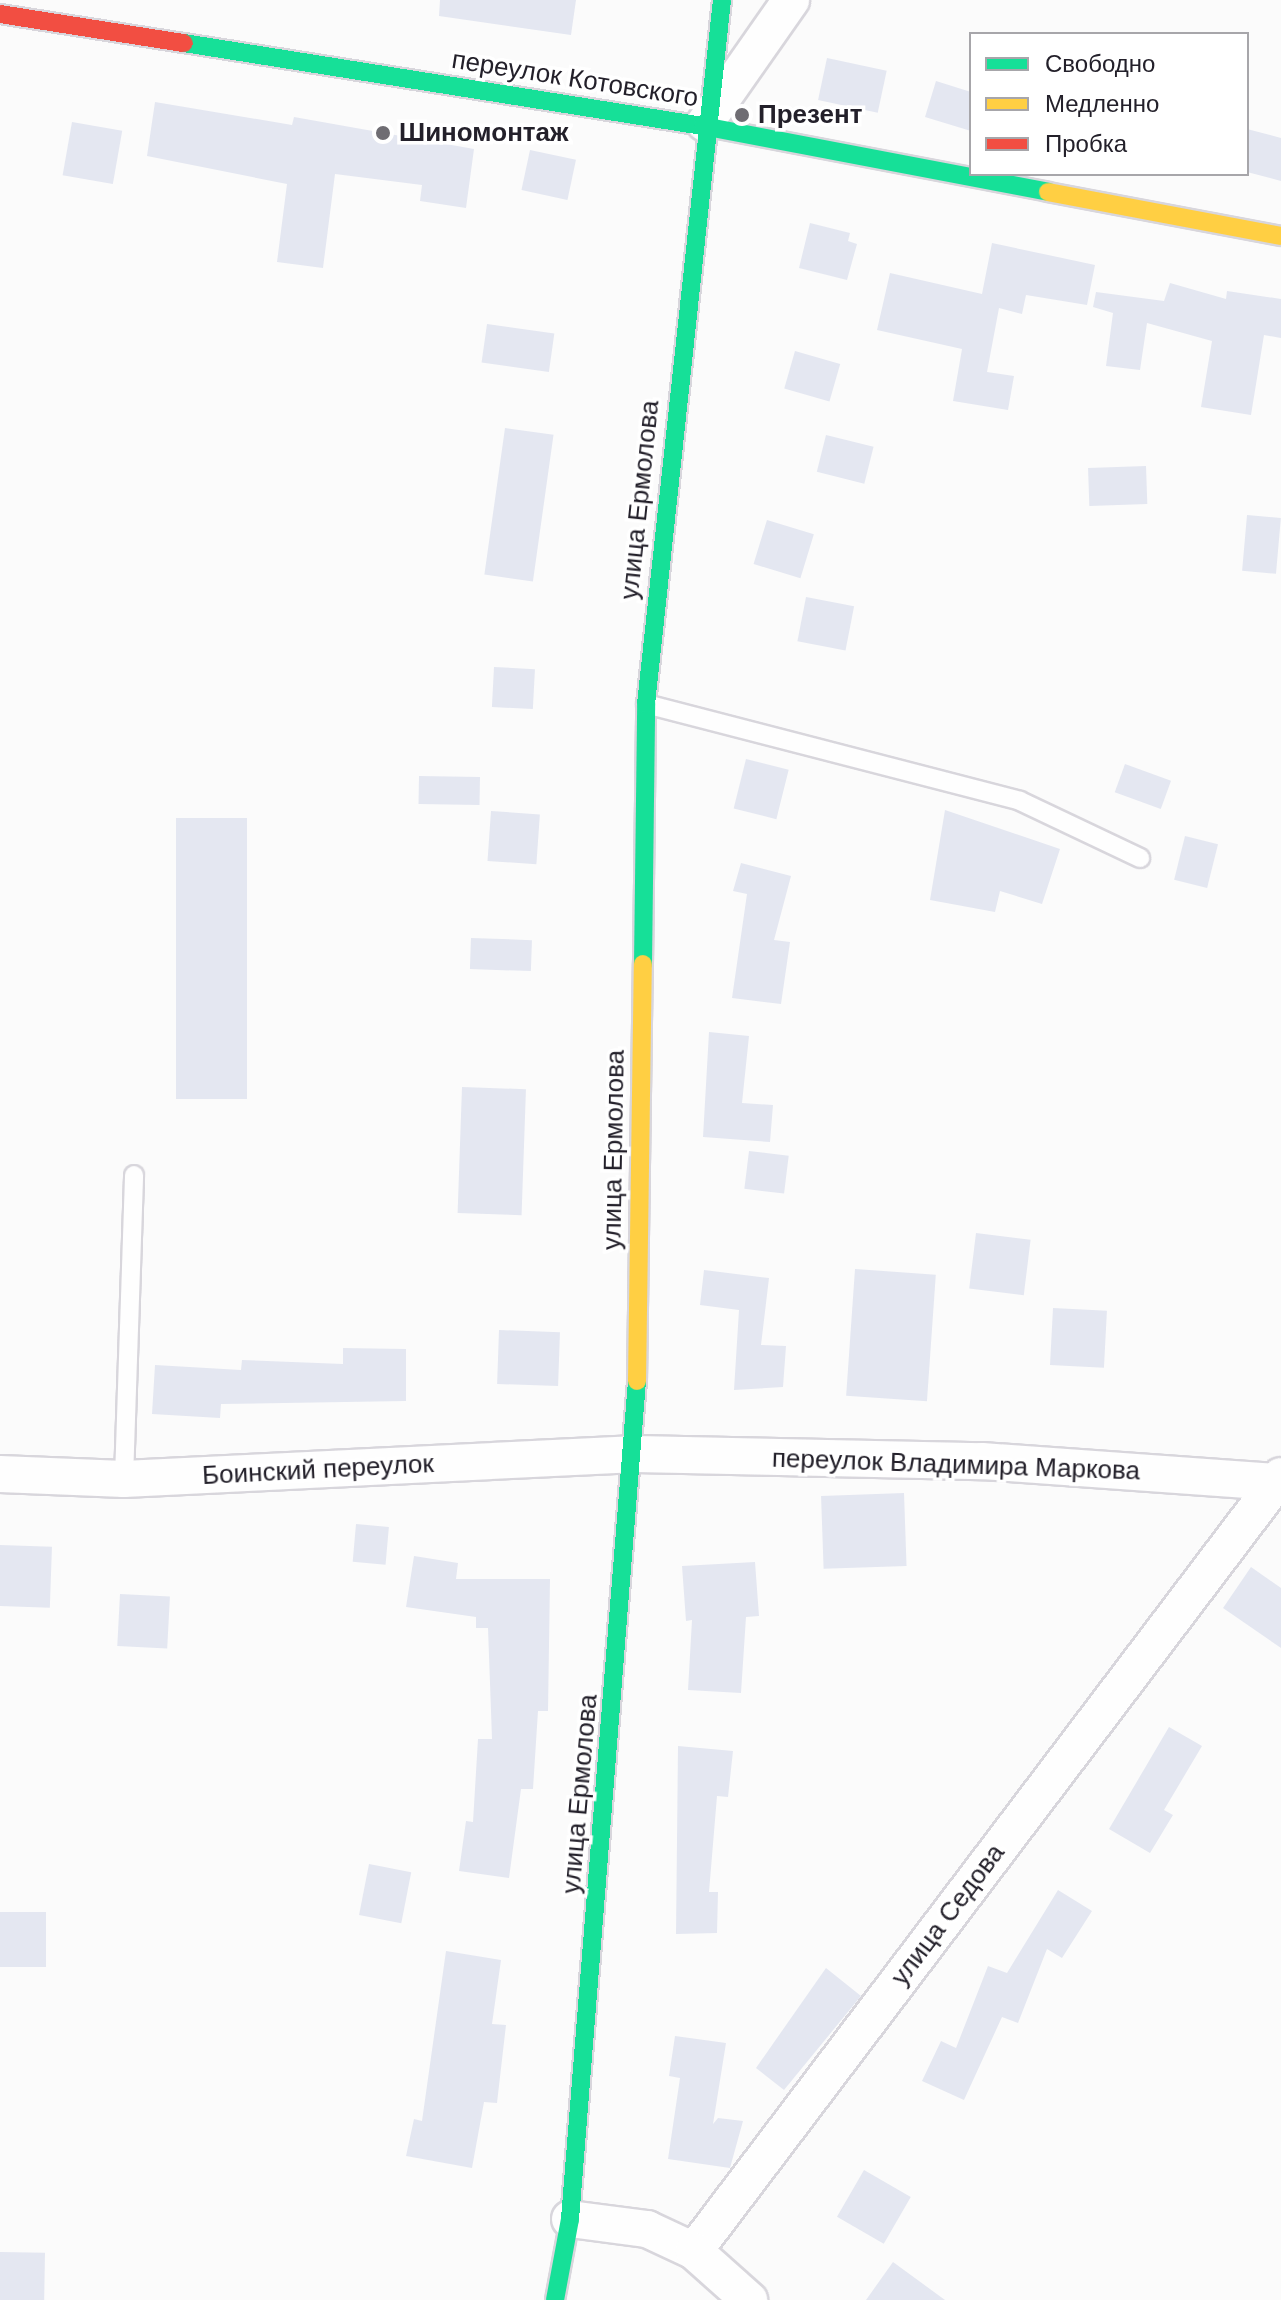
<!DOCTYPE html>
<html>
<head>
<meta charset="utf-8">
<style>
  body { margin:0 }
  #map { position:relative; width:1281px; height:2300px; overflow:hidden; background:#fbfbfb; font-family:Arial,sans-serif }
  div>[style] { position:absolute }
  .building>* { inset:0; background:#e4e7f1; transform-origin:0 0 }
  .roads { filter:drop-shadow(2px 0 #d8d6dc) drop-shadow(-2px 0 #d8d6dc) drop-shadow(0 2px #d8d6dc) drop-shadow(0 -2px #d8d6dc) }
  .lane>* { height:18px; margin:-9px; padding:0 9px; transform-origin:9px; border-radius:9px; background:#fefefe }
  .street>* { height:36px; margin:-18px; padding:0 18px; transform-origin:18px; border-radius:18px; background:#fefefe }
  .fast>* { height:18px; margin:-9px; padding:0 9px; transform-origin:9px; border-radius:9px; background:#16e098 }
  .slow>* { height:18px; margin:-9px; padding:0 9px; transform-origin:9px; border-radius:9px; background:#ffcf43 }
  .jam>* { height:18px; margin:-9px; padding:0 9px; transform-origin:9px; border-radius:9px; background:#f24e42 }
  .dots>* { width:22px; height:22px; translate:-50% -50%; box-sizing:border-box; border:4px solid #fff; border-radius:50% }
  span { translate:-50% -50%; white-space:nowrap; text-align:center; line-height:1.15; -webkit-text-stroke:7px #fff; paint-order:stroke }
  .street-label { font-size:26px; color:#23202a }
  .poi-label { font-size:26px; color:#23202a; font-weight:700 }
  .left { translate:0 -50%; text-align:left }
  .legend { position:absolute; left:969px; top:32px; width:280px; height:144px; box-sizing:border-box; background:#fff; border:2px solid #a7a6aa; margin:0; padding:10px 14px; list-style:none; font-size:24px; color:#23202a }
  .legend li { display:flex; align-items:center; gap:16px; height:40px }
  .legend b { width:40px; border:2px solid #a7a6aa }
</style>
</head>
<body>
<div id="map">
  <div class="building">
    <i style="clip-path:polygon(440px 0,576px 0,571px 35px,439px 16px)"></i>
    <i style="left:827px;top:58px;width:61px;height:43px;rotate:12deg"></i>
    <i style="clip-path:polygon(936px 81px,971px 92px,971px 131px,925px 117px)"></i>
    <i style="clip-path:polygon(155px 102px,292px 125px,294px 117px,474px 149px,466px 208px,420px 201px,422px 185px,335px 174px,323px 268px,277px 262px,287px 184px,147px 156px)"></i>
    <i style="left:72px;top:122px;width:51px;height:54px;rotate:10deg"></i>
    <i style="clip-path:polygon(1247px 129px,1281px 138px,1281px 181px,1247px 172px)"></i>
    <i style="left:530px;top:150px;width:47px;height:41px;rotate:12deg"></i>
    <i style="clip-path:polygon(810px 223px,850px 233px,848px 241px,857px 244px,847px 280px,799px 268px)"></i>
    <i style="clip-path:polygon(992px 243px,1095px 265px,1087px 305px,1026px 295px,1022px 314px,999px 308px,987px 372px,1014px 376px,1008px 410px,953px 401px,962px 349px,877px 330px,890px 273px,982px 294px)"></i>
    <i style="clip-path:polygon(1170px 283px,1226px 299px,1227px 291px,1281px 299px,1281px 338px,1264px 335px,1251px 415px,1201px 407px,1212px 341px,1147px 323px,1140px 370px,1106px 366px,1113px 313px,1093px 307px,1096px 292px,1164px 301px)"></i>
    <i style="left:487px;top:324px;width:68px;height:39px;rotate:8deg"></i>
    <i style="left:795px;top:351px;width:47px;height:39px;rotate:16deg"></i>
    <i style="left:505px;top:428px;width:49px;height:148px;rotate:8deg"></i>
    <i style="left:826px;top:435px;width:49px;height:38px;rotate:14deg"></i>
    <i style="left:1146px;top:466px;width:38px;height:58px;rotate:88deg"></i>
    <i style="left:1247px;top:515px;width:34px;height:56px;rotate:5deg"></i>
    <i style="left:767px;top:520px;width:49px;height:46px;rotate:17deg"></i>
    <i style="left:806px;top:597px;width:49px;height:45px;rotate:11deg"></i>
    <i style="left:494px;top:667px;width:41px;height:40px;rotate:3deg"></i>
    <i style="left:746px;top:759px;width:44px;height:51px;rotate:14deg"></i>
    <i style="left:1125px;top:764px;width:49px;height:30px;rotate:20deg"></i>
    <i style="left:419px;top:776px;width:61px;height:28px;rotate:1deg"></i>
    <i style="clip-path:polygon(945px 810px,1060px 849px,1042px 904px,1000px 891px,995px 912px,930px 900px)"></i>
    <i style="left:491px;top:811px;width:49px;height:50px;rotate:4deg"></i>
    <i style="left:176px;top:818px;width:71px;height:281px"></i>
    <i style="left:1185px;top:836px;width:34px;height:45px;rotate:14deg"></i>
    <i style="clip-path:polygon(741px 863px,791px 876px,774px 940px,790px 942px,781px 1004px,732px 998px,747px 894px,733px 891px)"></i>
    <i style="left:471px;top:938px;width:61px;height:31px;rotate:2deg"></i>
    <i style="clip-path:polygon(709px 1032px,749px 1036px,742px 1103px,773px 1105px,770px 1142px,703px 1137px)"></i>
    <i style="left:462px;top:1087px;width:64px;height:126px;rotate:2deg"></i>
    <i style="left:749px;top:1151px;width:40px;height:38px;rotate:7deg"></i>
    <i style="left:976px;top:1233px;width:55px;height:56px;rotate:7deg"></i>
    <i style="left:855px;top:1269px;width:81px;height:127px;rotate:4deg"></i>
    <i style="clip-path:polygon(704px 1270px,769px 1278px,761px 1345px,786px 1346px,783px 1387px,734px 1390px,739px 1310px,700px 1305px)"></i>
    <i style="left:1053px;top:1308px;width:54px;height:57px;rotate:3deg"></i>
    <i style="left:499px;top:1330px;width:61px;height:54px;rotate:2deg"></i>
    <i style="clip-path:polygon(343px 1348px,406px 1349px,406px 1401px,221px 1404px,220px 1418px,152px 1414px,155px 1365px,241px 1370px,242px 1360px,343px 1364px)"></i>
    <i style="left:904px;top:1493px;width:73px;height:83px;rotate:88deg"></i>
    <i style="left:356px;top:1524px;width:33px;height:38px;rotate:5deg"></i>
    <i style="left:0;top:1545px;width:52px;height:61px;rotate:2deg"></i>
    <i style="clip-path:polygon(414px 1556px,458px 1563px,456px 1579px,550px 1579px,548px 1711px,538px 1711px,533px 1789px,521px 1789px,509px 1878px,459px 1871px,466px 1821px,473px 1822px,478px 1739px,492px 1739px,488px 1628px,476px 1628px,476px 1617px,406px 1607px)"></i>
    <i style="clip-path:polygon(755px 1562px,759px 1616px,746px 1617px,741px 1693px,688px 1690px,692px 1620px,686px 1621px,682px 1566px)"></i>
    <i style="clip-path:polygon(1251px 1567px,1281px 1588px,1281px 1648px,1223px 1608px)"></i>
    <i style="left:120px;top:1594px;width:50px;height:52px;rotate:3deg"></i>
    <i style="clip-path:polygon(1169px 1727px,1202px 1746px,1164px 1810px,1173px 1815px,1150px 1853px,1109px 1829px)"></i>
    <i style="clip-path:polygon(678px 1746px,733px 1751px,728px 1797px,717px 1796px,709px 1892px,718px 1892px,717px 1933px,676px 1934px)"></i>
    <i style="left:369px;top:1864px;width:43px;height:52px;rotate:11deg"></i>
    <i style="clip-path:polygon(1058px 1890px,1092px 1911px,1062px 1958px,1047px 1949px,1018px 2023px,1002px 2017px,964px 2100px,922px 2081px,941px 2041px,956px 2048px,988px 1966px,1007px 1973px)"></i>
    <i style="left:0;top:1912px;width:46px;height:55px"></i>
    <i style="clip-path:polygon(446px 1951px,501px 1960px,492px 2024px,506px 2025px,497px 2103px,484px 2102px,472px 2168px,406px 2156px,414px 2119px,422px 2121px)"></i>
    <i style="clip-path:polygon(826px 1968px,861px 1996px,784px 2090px,756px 2068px)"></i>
    <i style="clip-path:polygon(675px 2036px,726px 2043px,713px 2124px,718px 2118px,743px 2121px,730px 2168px,668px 2159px,680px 2078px,669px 2076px)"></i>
    <i style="left:864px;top:2170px;width:54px;height:54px;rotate:30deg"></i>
    <i style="left:0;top:2252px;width:45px;height:48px;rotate:1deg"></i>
    <i style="clip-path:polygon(893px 2262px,945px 2300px,866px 2300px)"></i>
  </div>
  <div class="roads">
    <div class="lane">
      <i style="left:646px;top:704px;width:386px;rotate:14.5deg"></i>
      <i style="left:1020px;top:801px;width:133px;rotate:25.4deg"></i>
      <i style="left:124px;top:1479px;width:304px;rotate:-88.1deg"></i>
    </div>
    <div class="street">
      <i style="left:705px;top:123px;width:150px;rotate:-55deg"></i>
      <i style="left:0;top:1474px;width:124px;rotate:2.3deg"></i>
      <i style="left:124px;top:1479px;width:513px;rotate:-2.8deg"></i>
      <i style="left:636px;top:1454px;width:346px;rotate:1.2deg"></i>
      <i style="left:982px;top:1461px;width:294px;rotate:4.1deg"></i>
      <i style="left:570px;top:2219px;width:78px;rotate:7.4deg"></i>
      <i style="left:647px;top:2229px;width:52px;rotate:25.1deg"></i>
      <i style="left:694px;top:2251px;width:972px;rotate:-52.86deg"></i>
      <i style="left:694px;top:2251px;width:74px;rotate:41.7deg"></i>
    </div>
    <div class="fast">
      <i style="left:184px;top:43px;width:526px;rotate:9.09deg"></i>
      <i style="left:703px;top:126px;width:351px;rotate:10.8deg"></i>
      <i style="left:643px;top:964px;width:260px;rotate:-89.3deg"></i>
      <i style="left:646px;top:704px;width:708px;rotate:-83.84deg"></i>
      <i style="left:555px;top:2300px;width:82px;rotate:-79.5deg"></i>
      <i style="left:570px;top:2219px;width:841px;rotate:-85.43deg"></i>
    </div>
    <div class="slow">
      <i style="left:1048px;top:192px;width:237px;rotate:10.7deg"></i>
      <i style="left:637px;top:1381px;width:417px;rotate:-89.2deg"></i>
    </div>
    <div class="jam">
      <i style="left:0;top:14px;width:186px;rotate:9deg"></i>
    </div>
  </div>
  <div class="dots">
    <i style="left:742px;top:115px;background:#6f6d73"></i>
    <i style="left:383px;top:133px;background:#6f6d73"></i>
  </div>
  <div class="street-label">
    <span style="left:575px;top:79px;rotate:9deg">переулок Котовского</span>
    <span style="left:640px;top:500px;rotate:-84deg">улица Ермолова</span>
    <span style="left:614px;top:1150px;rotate:-89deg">улица Ермолова</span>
    <span style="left:956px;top:1465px;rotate:2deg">переулок Владимира Маркова</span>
    <span style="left:318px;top:1470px;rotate:-3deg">Боинский переулок</span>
    <span style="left:580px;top:1794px;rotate:-85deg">улица Ермолова</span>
    <span style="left:948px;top:1915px;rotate:-53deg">улица Седова</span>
  </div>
  <div class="poi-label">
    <span class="left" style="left:758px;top:115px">Презент</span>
    <span class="left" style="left:399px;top:133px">Шиномонтаж</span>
  </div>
  <ul class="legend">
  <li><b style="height:10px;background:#16e098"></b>Свободно</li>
  <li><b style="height:10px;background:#ffcf43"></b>Медленно</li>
  <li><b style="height:10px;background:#f24e42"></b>Пробка</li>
  </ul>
</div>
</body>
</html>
